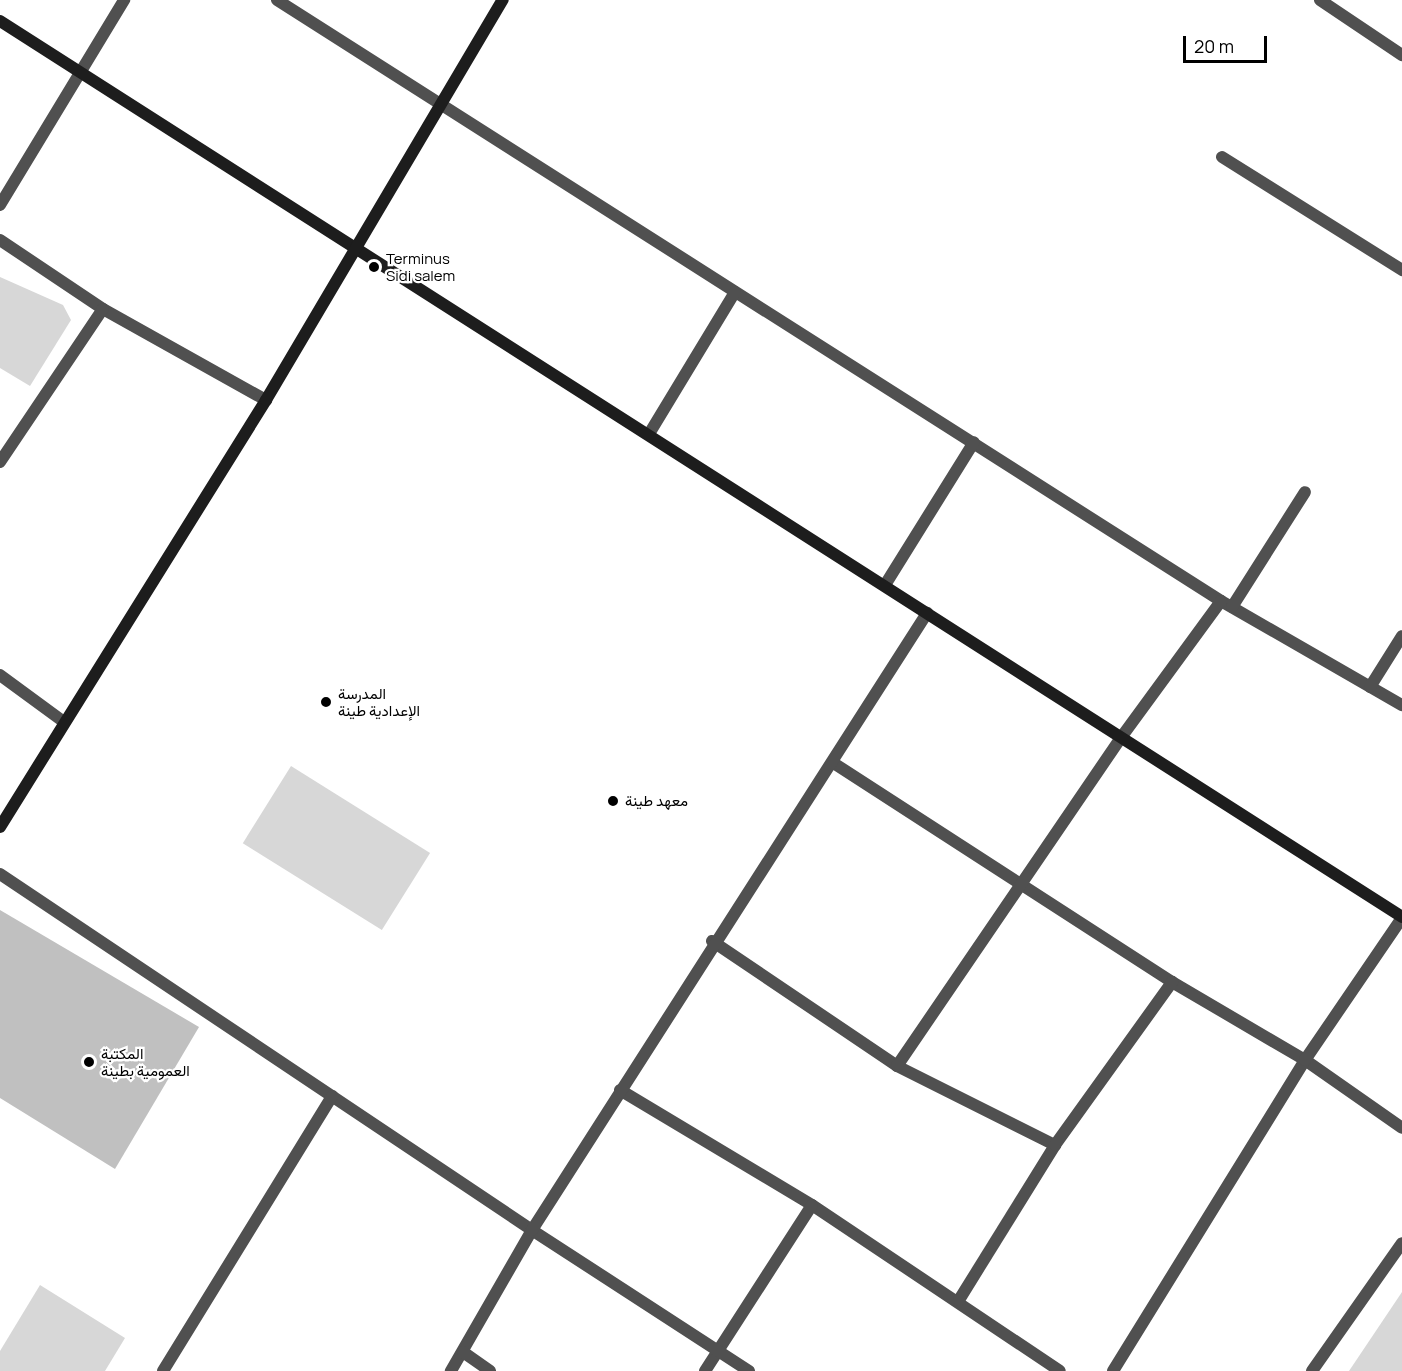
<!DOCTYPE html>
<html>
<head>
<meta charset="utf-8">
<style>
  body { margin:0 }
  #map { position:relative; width:1402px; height:1371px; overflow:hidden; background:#fff; font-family:Manrope,Vazirmatn,sans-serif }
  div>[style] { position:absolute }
  .green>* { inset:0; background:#d7d7d7; transform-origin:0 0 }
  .building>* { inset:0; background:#c0c0c0 }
  .street>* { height:12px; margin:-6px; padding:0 6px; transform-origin:6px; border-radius:6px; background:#505050 }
  .secondary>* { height:12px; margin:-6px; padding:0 6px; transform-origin:6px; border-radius:6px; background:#1d1d1d }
  .dots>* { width:16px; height:16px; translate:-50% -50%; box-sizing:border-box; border:3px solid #fff; border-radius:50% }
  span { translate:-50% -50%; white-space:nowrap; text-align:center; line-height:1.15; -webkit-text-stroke:4.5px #fff; paint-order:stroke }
  .poi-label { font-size:15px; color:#000 }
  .left { translate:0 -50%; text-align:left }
  .scale { position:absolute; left:1183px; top:36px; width:84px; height:27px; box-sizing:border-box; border:3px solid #000; border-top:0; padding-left:8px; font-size:18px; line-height:21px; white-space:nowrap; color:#000; -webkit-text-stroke:4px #fff; paint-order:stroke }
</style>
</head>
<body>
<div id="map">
  <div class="green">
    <i style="clip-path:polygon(0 277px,63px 305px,71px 320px,30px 386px,0 368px)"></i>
    <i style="left:291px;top:766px;width:164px;height:91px;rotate:32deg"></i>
    <i style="clip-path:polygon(40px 1285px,125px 1338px,105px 1371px,0 1371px,0 1351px)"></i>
    <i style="clip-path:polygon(1402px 1292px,1402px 1371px,1349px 1371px)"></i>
  </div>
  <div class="building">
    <i style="clip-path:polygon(0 910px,199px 1027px,115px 1169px,0 1098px)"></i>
  </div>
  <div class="street">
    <i style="left:277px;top:0;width:1119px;rotate:32.48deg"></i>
    <i style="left:1221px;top:601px;width:209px;rotate:29.9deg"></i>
    <i style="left:1320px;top:0;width:99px;rotate:33.9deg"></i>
    <i style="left:1222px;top:157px;width:213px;rotate:32.1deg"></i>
    <i style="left:0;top:205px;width:240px;rotate:-58.8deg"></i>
    <i style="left:0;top:240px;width:124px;rotate:33.8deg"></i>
    <i style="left:103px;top:309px;width:187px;rotate:29.2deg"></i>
    <i style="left:649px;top:434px;width:166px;rotate:-58.8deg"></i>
    <i style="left:0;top:462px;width:184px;rotate:-56.1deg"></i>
    <i style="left:885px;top:585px;width:168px;rotate:-58.1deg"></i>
    <i style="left:1232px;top:607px;width:136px;rotate:-57.6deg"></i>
    <i style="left:0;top:675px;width:79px;rotate:36.3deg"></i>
    <i style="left:1370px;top:687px;width:60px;rotate:-57.9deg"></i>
    <i style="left:835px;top:764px;width:401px;rotate:32.9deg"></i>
    <i style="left:1172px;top:982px;width:154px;rotate:30.4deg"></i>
    <i style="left:1305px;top:1060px;width:118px;rotate:35deg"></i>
    <i style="left:0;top:874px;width:640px;rotate:33.79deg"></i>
    <i style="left:532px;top:1230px;width:163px;rotate:119.9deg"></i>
    <i style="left:712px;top:941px;width:223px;rotate:34deg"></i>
    <i style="left:897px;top:1066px;width:177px;rotate:26.6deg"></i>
    <i style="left:897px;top:1066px;width:396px;rotate:-55.7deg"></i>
    <i style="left:1120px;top:739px;width:171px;rotate:-53.8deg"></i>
    <i style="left:620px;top:1090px;width:224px;rotate:30.9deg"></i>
    <i style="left:812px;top:1205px;width:298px;rotate:33.8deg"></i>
    <i style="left:959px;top:1300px;width:182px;rotate:-58.2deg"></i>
    <i style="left:1055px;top:1145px;width:201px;rotate:-54.3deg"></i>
    <i style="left:463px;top:1352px;width:33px;rotate:35deg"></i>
    <i style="left:163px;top:1371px;width:323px;rotate:-58.4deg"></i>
    <i style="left:705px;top:1371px;width:197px;rotate:-57.2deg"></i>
    <i style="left:749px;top:1371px;width:259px;rotate:-147deg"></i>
    <i style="left:532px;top:1230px;width:733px;rotate:-57.37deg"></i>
    <i style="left:1113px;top:1371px;width:365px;rotate:-58.3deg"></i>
    <i style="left:1305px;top:1060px;width:172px;rotate:-55.7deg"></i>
    <i style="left:1312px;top:1371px;width:156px;rotate:-54.9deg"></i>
  </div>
  <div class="secondary">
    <i style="left:0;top:21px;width:1664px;rotate:32.58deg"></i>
    <i style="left:0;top:827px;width:503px;rotate:-58.08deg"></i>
    <i style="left:266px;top:400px;width:465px;rotate:-59.4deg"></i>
  </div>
  <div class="dots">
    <i style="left:374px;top:267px;background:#000"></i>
    <i style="left:326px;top:702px;background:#000"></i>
    <i style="left:613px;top:801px;background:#000"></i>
    <i style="left:89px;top:1062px;background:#000"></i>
  </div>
  <div class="poi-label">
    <span class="left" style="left:386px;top:267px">Terminus<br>Sidi salem</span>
    <span class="left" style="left:338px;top:702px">المدرسة<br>الإعدادية طينة</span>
    <span class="left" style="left:625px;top:801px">معهد طينة</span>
    <span class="left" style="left:101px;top:1062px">المكتبة<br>العمومية بطينة</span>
  </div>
  <div class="scale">20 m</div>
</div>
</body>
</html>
